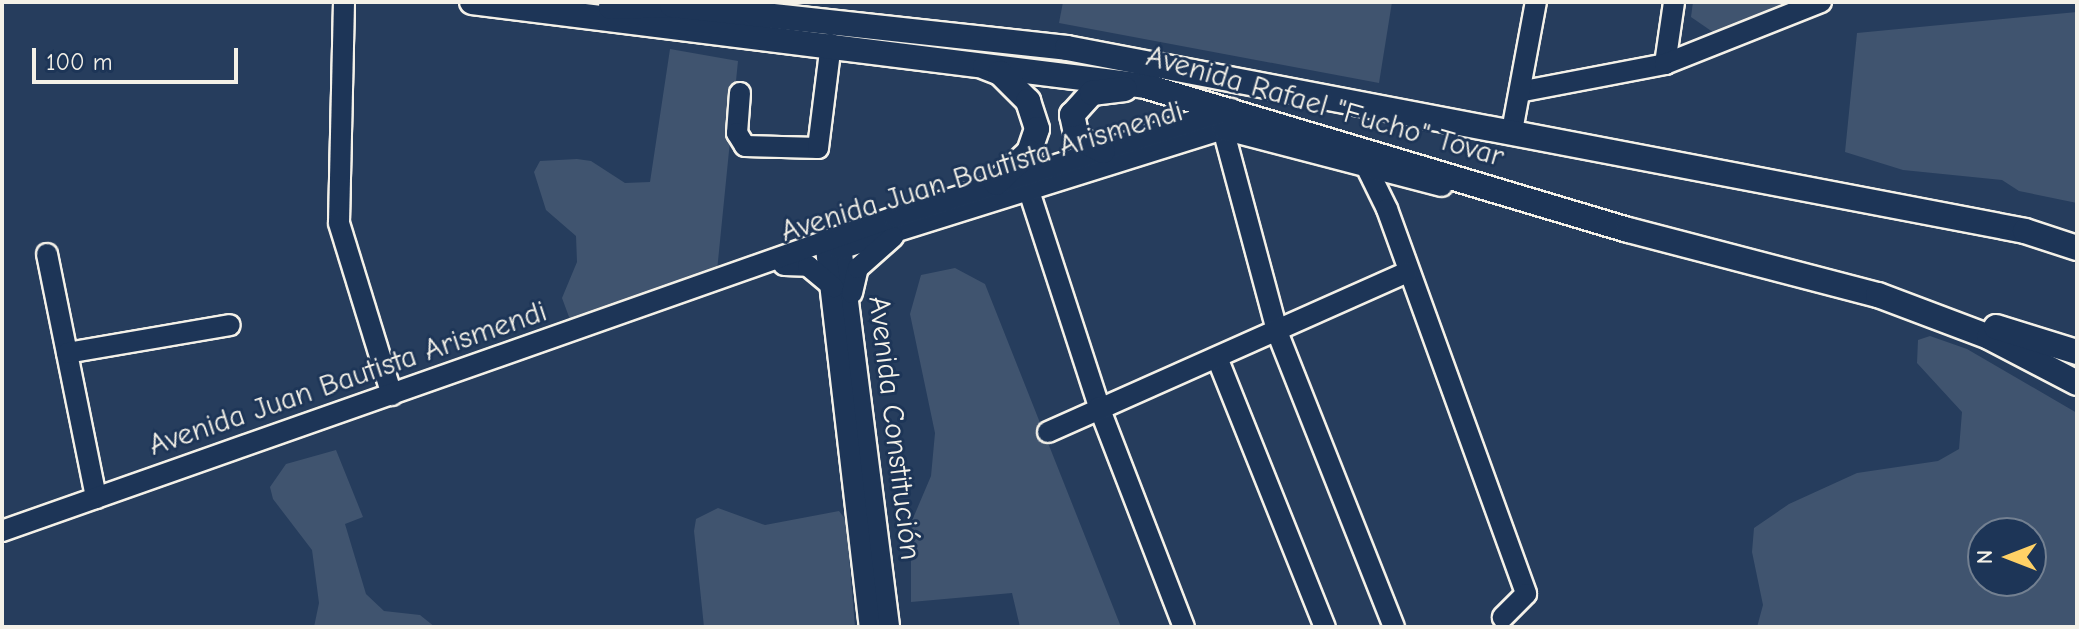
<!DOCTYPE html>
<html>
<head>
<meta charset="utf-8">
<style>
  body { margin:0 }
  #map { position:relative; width:2079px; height:629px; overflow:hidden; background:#263d5d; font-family:"Comic Neue",sans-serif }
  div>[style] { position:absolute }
  .green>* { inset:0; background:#40546f }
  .roads { filter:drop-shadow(2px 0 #f4f1e8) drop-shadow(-2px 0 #f4f1e8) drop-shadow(0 2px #f4f1e8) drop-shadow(0 -2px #f4f1e8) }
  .minor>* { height:20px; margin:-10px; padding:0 10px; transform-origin:10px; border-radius:10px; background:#1d3557 }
  .major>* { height:24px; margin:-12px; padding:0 12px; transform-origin:12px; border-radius:12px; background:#1d3557 }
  span { translate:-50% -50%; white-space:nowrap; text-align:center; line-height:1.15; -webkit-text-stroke:6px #1d3557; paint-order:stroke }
  .street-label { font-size:30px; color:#f4f1e8 }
  .frame { position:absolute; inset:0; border:4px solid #f4f1e8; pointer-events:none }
  .north { position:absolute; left:1967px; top:517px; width:80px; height:80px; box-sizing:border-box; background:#1d3557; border:2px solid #738091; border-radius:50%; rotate:270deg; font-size:22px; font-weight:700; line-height:32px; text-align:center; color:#f4f1e8 }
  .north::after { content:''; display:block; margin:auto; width:28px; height:36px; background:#ffd166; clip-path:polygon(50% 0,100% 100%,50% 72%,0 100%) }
  .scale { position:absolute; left:32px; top:48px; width:206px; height:36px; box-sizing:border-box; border:4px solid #f4f1e8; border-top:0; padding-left:10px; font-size:24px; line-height:28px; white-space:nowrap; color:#f4f1e8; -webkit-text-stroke:6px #1d3557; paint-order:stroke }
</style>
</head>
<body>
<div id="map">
  <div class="green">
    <i style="clip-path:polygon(1063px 2px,1392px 2px,1379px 83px,1059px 23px)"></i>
    <i style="clip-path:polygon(1693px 2px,1811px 2px,1720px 37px,1691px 17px)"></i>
    <i style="clip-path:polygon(2077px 12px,2077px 203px,2019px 191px,2002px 180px,1903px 170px,1845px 152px,1857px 33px)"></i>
    <i style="clip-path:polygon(670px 49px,738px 61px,717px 271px,572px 325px,562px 298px,577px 262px,576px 236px,546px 210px,534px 172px,540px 161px,577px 159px,591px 161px,625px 183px,650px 182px)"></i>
    <i style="clip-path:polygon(955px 268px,985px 284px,1121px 627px,1020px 627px,1012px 593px,911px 602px,911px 523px,931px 476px,935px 433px,910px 314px,921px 275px)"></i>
    <i style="clip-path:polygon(evenodd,1930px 336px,1967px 349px,2077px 413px,2077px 627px,1757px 627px,1763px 605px,1752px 552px,1754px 528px,1789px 504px,1857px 473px,1938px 461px,1959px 449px,1962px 412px,1917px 363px,1918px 340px,1930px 336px,2031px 533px,2031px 581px,1983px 581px,1983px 533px,2031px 533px)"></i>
    <i style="clip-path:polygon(336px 450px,363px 517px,345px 524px,366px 594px,384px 611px,420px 615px,435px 627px,314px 627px,319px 603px,312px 550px,273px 499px,270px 487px,286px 464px)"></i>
    <i style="clip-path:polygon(718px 508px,765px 525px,839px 511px,846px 520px,855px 627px,704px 627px,694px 531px,696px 519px)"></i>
  </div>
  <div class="roads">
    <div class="minor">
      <i style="left:344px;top:2px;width:221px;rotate:91.3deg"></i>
      <i style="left:339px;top:223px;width:180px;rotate:72.9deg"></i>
      <i style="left:1665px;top:64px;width:63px;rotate:-81.7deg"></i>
      <i style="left:1524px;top:91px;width:144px;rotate:-10.8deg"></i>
      <i style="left:1665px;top:64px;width:168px;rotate:-21.7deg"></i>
      <i style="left:740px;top:93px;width:40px;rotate:94.3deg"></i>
      <i style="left:737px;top:133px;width:15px;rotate:58deg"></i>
      <i style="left:745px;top:146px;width:73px;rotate:1.6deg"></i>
      <i style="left:818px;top:148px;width:105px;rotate:-82.9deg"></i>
      <i style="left:1223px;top:129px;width:212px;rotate:75deg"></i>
      <i style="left:1278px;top:334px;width:315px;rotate:68.4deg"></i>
      <i style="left:1512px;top:131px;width:131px;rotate:-79.5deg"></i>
      <i style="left:1365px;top:164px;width:50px;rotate:63.9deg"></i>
      <i style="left:1387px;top:209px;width:409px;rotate:70.1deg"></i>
      <i style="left:1526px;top:594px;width:33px;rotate:135deg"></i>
      <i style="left:1029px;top:191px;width:227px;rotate:72deg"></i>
      <i style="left:1099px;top:407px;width:236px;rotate:68.9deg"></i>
      <i style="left:840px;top:238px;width:392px;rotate:82.8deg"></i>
      <i style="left:825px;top:240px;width:390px;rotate:83.4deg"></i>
      <i style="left:840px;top:249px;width:401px;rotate:-17.4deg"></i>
      <i style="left:1223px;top:129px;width:226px;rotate:14.6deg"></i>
      <i style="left:47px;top:254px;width:249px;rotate:78.6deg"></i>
      <i style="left:784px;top:265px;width:24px;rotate:2deg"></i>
      <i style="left:808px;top:266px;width:33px;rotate:40deg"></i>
      <i style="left:852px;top:293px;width:26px;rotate:-77deg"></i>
      <i style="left:858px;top:268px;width:47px;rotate:-41.5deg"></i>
      <i style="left:67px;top:353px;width:165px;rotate:-9.7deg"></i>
      <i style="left:1218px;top:360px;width:288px;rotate:68.2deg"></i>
      <i style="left:1048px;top:432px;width:393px;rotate:-24deg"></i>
      <i style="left:2px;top:531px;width:946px;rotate:-19.39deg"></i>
      <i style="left:894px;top:217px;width:354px;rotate:-17.8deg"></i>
    </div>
    <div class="major">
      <i style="left:472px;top:2px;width:678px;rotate:7.11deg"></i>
      <i style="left:1145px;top:86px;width:504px;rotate:16.6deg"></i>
      <i style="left:1628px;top:230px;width:258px;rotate:14.6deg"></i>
      <i style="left:1878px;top:295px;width:119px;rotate:20.7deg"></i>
      <i style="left:1989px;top:337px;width:99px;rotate:27.6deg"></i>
      <i style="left:611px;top:7px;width:61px;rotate:-1.9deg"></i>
      <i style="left:672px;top:5px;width:397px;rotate:6.2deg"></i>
      <i style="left:1067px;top:48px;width:975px;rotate:10.81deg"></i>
      <i style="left:2025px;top:231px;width:55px;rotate:18.1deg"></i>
      <i style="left:985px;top:67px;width:16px;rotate:22deg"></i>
      <i style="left:1000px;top:73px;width:40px;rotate:45deg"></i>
      <i style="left:1028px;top:101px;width:29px;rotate:72deg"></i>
      <i style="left:1037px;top:129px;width:24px;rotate:109deg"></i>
      <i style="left:1029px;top:152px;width:45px;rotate:136.8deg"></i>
      <i style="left:1103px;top:151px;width:29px;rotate:-153deg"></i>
      <i style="left:1077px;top:138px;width:24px;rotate:-102deg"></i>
      <i style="left:1072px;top:115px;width:30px;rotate:-48deg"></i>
      <i style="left:1092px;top:93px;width:33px;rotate:-7deg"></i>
      <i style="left:1996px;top:327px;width:85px;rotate:17.2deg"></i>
    </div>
  </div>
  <div class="street-label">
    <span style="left:1325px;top:107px;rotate:16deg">Avenida Rafael "Fucho" Tovar</span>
    <span style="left:982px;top:172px;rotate:-17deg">Avenida Juan Bautista Arismendi</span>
    <span style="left:348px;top:379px;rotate:-19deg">Avenida Juan Bautista Arismendi</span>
    <span style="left:894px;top:428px;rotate:83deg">Avenida Constitución</span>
  </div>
  <div class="frame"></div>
  <div class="north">N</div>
  <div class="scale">100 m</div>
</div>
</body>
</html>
